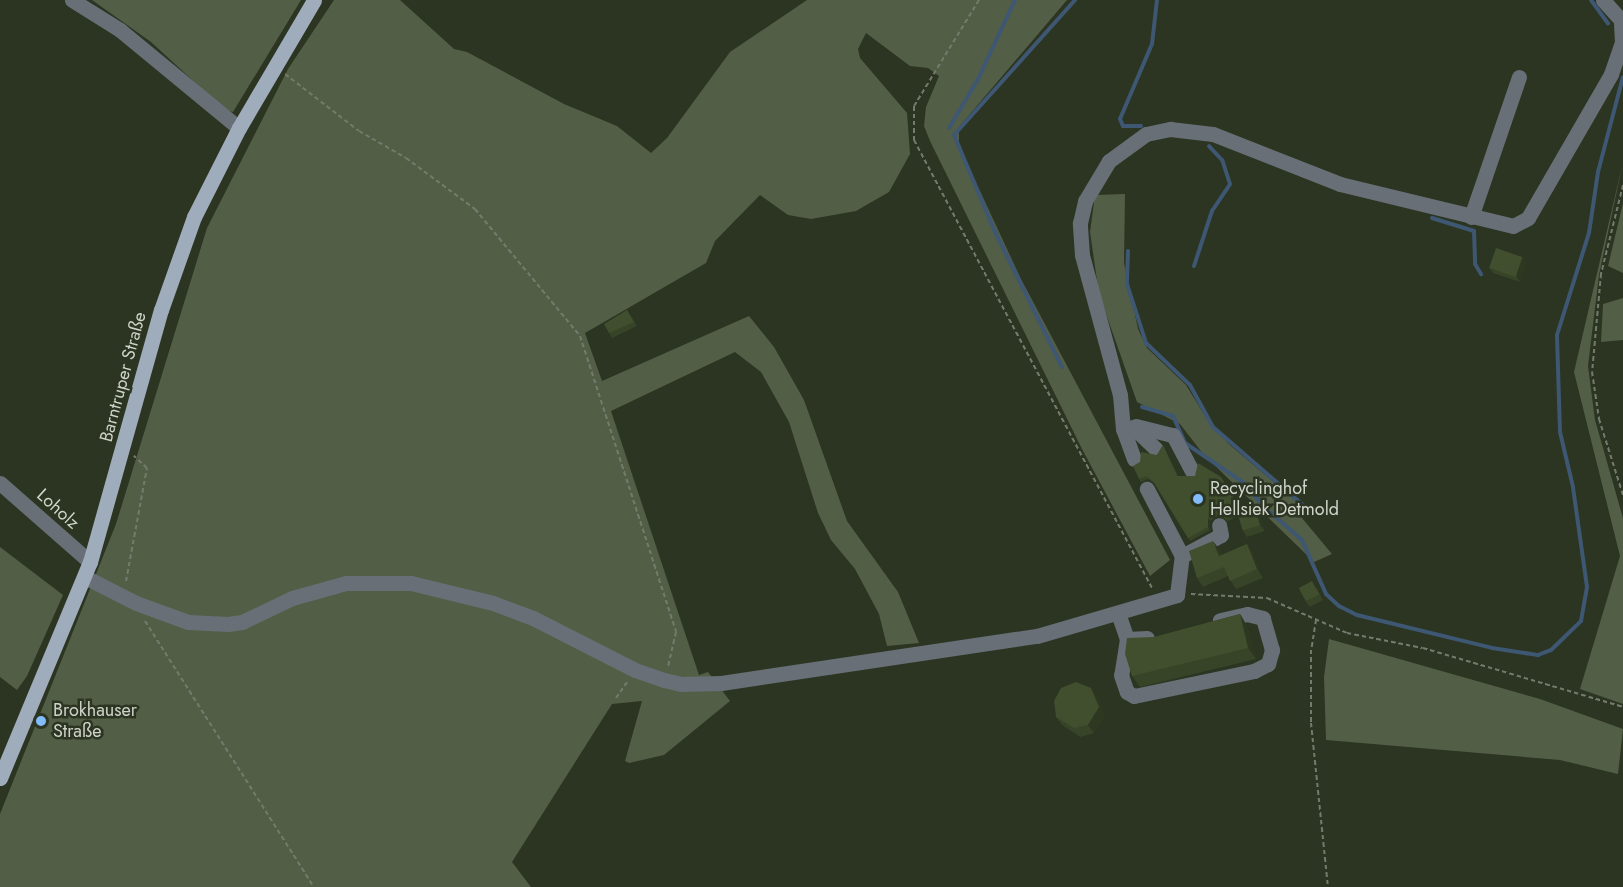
<!DOCTYPE html>
<html>
<head>
<meta charset="utf-8">
<style>
  body { margin:0 }
  #map { position:relative; width:1623px; height:887px; overflow:hidden; background:#2c3422; font-family:Jost,sans-serif }
  div>[style] { position:absolute }
  .green>* { inset:0; background:#535e46 }
  .stream>* { height:4px; margin:-2px; padding:0 2px; transform-origin:2px; border-radius:2px; background:#3e5773 }
  .path>* { height:2px; margin-top:-1px; transform-origin:0; background:repeating-linear-gradient(90deg,#747b6d 0 4.5px,transparent 0 7.5px) }
  .minor>* { height:15px; margin:-7.5px; padding:0 7.5px; transform-origin:7.5px; border-radius:7.5px; background:#686f76 }
  .major>* { height:15px; margin:-7.5px; padding:0 7.5px; transform-origin:7.5px; border-radius:7.5px; background:#9facbb }
  .wall>* { inset:0; background:#384428 }
  .shaded-wall>* { inset:0; background:#2e3720 }
  .building>* { inset:0; background:#414f2e; transform-origin:0 0 }
  .dots>* { width:16px; height:16px; translate:-50% -50%; box-sizing:border-box; border:3px solid #2c3422; border-radius:50% }
  span { translate:-50% -50%; white-space:nowrap; text-align:center; line-height:1.15; -webkit-text-stroke:5px #2c3422; paint-order:stroke }
  .street-label { font-size:18px; color:#cfd4ca }
  .poi-label { font-size:18px; color:#cfd4ca }
  .left { translate:0 -50%; text-align:left }
</style>
</head>
<body>
<div id="map">
  <div class="green">
    <i style="clip-path:polygon(92px 0,301px 0,233px 112px,225px 110px,151px 42px)"></i>
    <i style="clip-path:polygon(334px 0,400px 0,454px 49px,467px 52px,564px 104px,617px 126px,651px 153px,667px 138px,730px 52px,807px 0,1067px 0,959px 127px,959px 146px,1021px 279px,1170px 560px,1150px 576px,1082px 449px,930px 141px,924px 126px,926px 107px,939px 76px,928px 68px,910px 66px,866px 33px,858px 49px,860px 58px,907px 113px,910px 154px,889px 192px,856px 211px,811px 219px,788px 215px,760px 195px,715px 241px,706px 263px,585px 333px,602px 381px,749px 316px,774px 347px,804px 400px,847px 521px,898px 592px,919px 643px,887px 646px,879px 614px,855px 569px,831px 540px,818px 513px,789px 422px,761px 372px,735px 352px,611px 411px,699px 675px,708px 672px,730px 701px,664px 755px,629px 763px,625px 761px,642px 701px,612px 704px,512px 862px,531px 887px,0 887px,0 814px,116px 524px,207px 228px,288px 69px)"></i>
    <i style="clip-path:polygon(1623px 162px,1599px 275px,1588px 366px,1595px 420px,1623px 518px,1623px 704px,1580px 689px,1620px 556px,1574px 372px)"></i>
    <i style="clip-path:polygon(1125px 194px,1124px 263px,1138px 329px,1147px 348px,1186px 385px,1210px 424px,1230px 445px,1307px 510px,1302px 518px,1332px 554px,1314px 562px,1204px 455px,1180px 424px,1137px 402px,1099px 294px,1090px 232px,1095px 195px)"></i>
    <i style="clip-path:polygon(1623px 203px,1623px 273px,1608px 266px)"></i>
    <i style="clip-path:polygon(1623px 298px,1623px 340px,1601px 342px,1603px 304px)"></i>
    <i style="clip-path:polygon(0 547px,63px 595px,27px 676px,17px 690px,0 677px)"></i>
    <i style="clip-path:polygon(1329px 639px,1540px 699px,1623px 729px,1618px 774px,1560px 760px,1326px 740px,1324px 677px)"></i>
  </div>
  <div class="stream">
    <i style="left:1591px;top:0;width:29px;rotate:54deg"></i>
    <i style="left:1141px;top:126px;width:18px;rotate:180deg"></i>
    <i style="left:1123px;top:126px;width:8px;rotate:-113deg"></i>
    <i style="left:1120px;top:119px;width:82px;rotate:-66.9deg"></i>
    <i style="left:1152px;top:44px;width:44px;rotate:-83.5deg"></i>
    <i style="left:949px;top:128px;width:57px;rotate:-59.4deg"></i>
    <i style="left:978px;top:79px;width:87px;rotate:-64.9deg"></i>
    <i style="left:1432px;top:218px;width:44px;rotate:17.2deg"></i>
    <i style="left:1474px;top:231px;width:33px;rotate:88deg"></i>
    <i style="left:1475px;top:264px;width:12px;rotate:59deg"></i>
    <i style="left:1128px;top:251px;width:33px;rotate:92deg"></i>
    <i style="left:1127px;top:284px;width:62px;rotate:72.1deg"></i>
    <i style="left:1146px;top:343px;width:61px;rotate:43.7deg"></i>
    <i style="left:1190px;top:385px;width:48px;rotate:61.3deg"></i>
    <i style="left:1213px;top:427px;width:128px;rotate:40.9deg"></i>
    <i style="left:1194px;top:266px;width:58px;rotate:-71.9deg"></i>
    <i style="left:1212px;top:211px;width:32px;rotate:-56deg"></i>
    <i style="left:1230px;top:184px;width:25px;rotate:-108deg"></i>
    <i style="left:1222px;top:160px;width:19px;rotate:-133deg"></i>
    <i style="left:1062px;top:367px;width:151px;rotate:-116.4deg"></i>
    <i style="left:995px;top:232px;width:105px;rotate:-112.9deg"></i>
    <i style="left:954px;top:135px;width:181px;rotate:-48.1deg"></i>
    <i style="left:1142px;top:407px;width:32px;rotate:16deg"></i>
    <i style="left:1173px;top:416px;width:30px;rotate:66deg"></i>
    <i style="left:1185px;top:443px;width:71px;rotate:34.1deg"></i>
    <i style="left:1244px;top:483px;width:31px;rotate:50deg"></i>
    <i style="left:1264px;top:507px;width:50px;rotate:41deg"></i>
    <i style="left:1302px;top:540px;width:59px;rotate:66deg"></i>
    <i style="left:1326px;top:594px;width:18px;rotate:43deg"></i>
    <i style="left:1339px;top:606px;width:20px;rotate:27deg"></i>
    <i style="left:1357px;top:615px;width:139px;rotate:13.7deg"></i>
    <i style="left:1492px;top:648px;width:47px;rotate:8.7deg"></i>
    <i style="left:1538px;top:655px;width:14px;rotate:-21deg"></i>
    <i style="left:1551px;top:650px;width:42px;rotate:-44deg"></i>
    <i style="left:1581px;top:621px;width:35px;rotate:-80deg"></i>
    <i style="left:1587px;top:587px;width:101px;rotate:-98deg"></i>
    <i style="left:1573px;top:487px;width:57px;rotate:-103.3deg"></i>
    <i style="left:1560px;top:432px;width:97px;rotate:-91.8deg"></i>
    <i style="left:1557px;top:335px;width:107px;rotate:-72.6deg"></i>
    <i style="left:1589px;top:233px;width:62px;rotate:-81.6deg"></i>
    <i style="left:1598px;top:172px;width:98px;rotate:-75.3deg"></i>
  </div>
  <div class="path">
    <i style="left:979px;top:0;width:124px;rotate:121.5deg"></i>
    <i style="left:914px;top:106px;width:34px;rotate:90deg"></i>
    <i style="left:914px;top:140px;width:507px;rotate:62.02deg"></i>
    <i style="left:285px;top:74px;width:93px;rotate:37.6deg"></i>
    <i style="left:359px;top:131px;width:54px;rotate:29.9deg"></i>
    <i style="left:406px;top:158px;width:86px;rotate:36.5deg"></i>
    <i style="left:475px;top:209px;width:165px;rotate:50.4deg"></i>
    <i style="left:580px;top:336px;width:311px;rotate:72deg"></i>
    <i style="left:676px;top:632px;width:35px;rotate:103deg"></i>
    <i style="left:1623px;top:185px;width:92px;rotate:103.9deg"></i>
    <i style="left:1601px;top:274px;width:98px;rotate:95.2deg"></i>
    <i style="left:1592px;top:372px;width:48px;rotate:81.5deg"></i>
    <i style="left:1599px;top:419px;width:80px;rotate:72.5deg"></i>
    <i style="left:126px;top:581px;width:115px;rotate:-79.5deg"></i>
    <i style="left:147px;top:468px;width:18px;rotate:-137deg"></i>
    <i style="left:1191px;top:594px;width:76px;rotate:3deg"></i>
    <i style="left:1267px;top:598px;width:87px;rotate:23.6deg"></i>
    <i style="left:1347px;top:633px;width:77px;rotate:11.2deg"></i>
    <i style="left:1423px;top:648px;width:209px;rotate:16.4deg"></i>
    <i style="left:1316px;top:620px;width:30px;rotate:99deg"></i>
    <i style="left:1311px;top:650px;width:73px;rotate:90deg"></i>
    <i style="left:1311px;top:723px;width:165px;rotate:84.1deg"></i>
    <i style="left:145px;top:621px;width:315px;rotate:57.6deg"></i>
    <i style="left:616px;top:698px;width:19px;rotate:-55deg"></i>
  </div>
  <div class="minor">
    <i style="left:72px;top:0;width:57px;rotate:32deg"></i>
    <i style="left:120px;top:30px;width:154px;rotate:39.5deg"></i>
    <i style="left:1471px;top:217px;width:148px;rotate:-71.1deg"></i>
    <i style="left:1136px;top:426px;width:38px;rotate:14deg"></i>
    <i style="left:1173px;top:435px;width:41px;rotate:62.2deg"></i>
    <i style="left:1133px;top:427px;width:32px;rotate:44deg"></i>
    <i style="left:1134px;top:459px;width:32px;rotate:-110deg"></i>
    <i style="left:1123px;top:429px;width:34px;rotate:-95deg"></i>
    <i style="left:1120px;top:395px;width:145px;rotate:-105.2deg"></i>
    <i style="left:1082px;top:255px;width:32px;rotate:-94deg"></i>
    <i style="left:1080px;top:223px;width:23px;rotate:-77deg"></i>
    <i style="left:1085px;top:201px;width:47px;rotate:-59deg"></i>
    <i style="left:1109px;top:161px;width:46px;rotate:-36.1deg"></i>
    <i style="left:1146px;top:134px;width:25px;rotate:-12deg"></i>
    <i style="left:1170px;top:129px;width:43px;rotate:6.6deg"></i>
    <i style="left:1213px;top:134px;width:136px;rotate:21.5deg"></i>
    <i style="left:1340px;top:184px;width:178px;rotate:13.6deg"></i>
    <i style="left:1513px;top:226px;width:17px;rotate:-28deg"></i>
    <i style="left:1528px;top:218px;width:166px;rotate:-60deg"></i>
    <i style="left:1611px;top:74px;width:34px;rotate:-71deg"></i>
    <i style="left:1622px;top:42px;width:22px;rotate:-93deg"></i>
    <i style="left:1621px;top:20px;width:27px;rotate:-132deg"></i>
    <i style="left:0;top:483px;width:120px;rotate:41.3deg"></i>
    <i style="left:1182px;top:556px;width:44px;rotate:-28.3deg"></i>
    <i style="left:1221px;top:535px;width:10px;rotate:-101deg"></i>
    <i style="left:85px;top:577px;width:57px;rotate:27deg"></i>
    <i style="left:136px;top:603px;width:55px;rotate:20.1deg"></i>
    <i style="left:188px;top:622px;width:40px;rotate:2.9deg"></i>
    <i style="left:228px;top:624px;width:14px;rotate:-8deg"></i>
    <i style="left:242px;top:622px;width:55px;rotate:-25.6deg"></i>
    <i style="left:292px;top:598px;width:56px;rotate:-15.5deg"></i>
    <i style="left:346px;top:583px;width:65px"></i>
    <i style="left:411px;top:583px;width:84px;rotate:13.7deg"></i>
    <i style="left:493px;top:603px;width:43px;rotate:20.6deg"></i>
    <i style="left:533px;top:618px;width:114px;rotate:27deg"></i>
    <i style="left:635px;top:670px;width:31px;rotate:19deg"></i>
    <i style="left:664px;top:680px;width:17px;rotate:13deg"></i>
    <i style="left:681px;top:684px;width:40px;rotate:-1.4deg"></i>
    <i style="left:721px;top:683px;width:319px;rotate:-8.5deg"></i>
    <i style="left:1037px;top:636px;width:146px;rotate:-16.3deg"></i>
    <i style="left:1177px;top:595px;width:39px;rotate:-83deg"></i>
    <i style="left:1182px;top:556px;width:76px;rotate:-117.6deg"></i>
    <i style="left:1118px;top:613px;width:28px;rotate:71deg"></i>
    <i style="left:1127px;top:639px;width:20px;rotate:-3deg"></i>
    <i style="left:1127px;top:639px;width:36px;rotate:99deg"></i>
    <i style="left:1121px;top:675px;width:18px;rotate:71deg"></i>
    <i style="left:1127px;top:692px;width:8px;rotate:30deg"></i>
    <i style="left:1134px;top:696px;width:123px;rotate:-11.8deg"></i>
    <i style="left:1254px;top:671px;width:16px;rotate:-27deg"></i>
    <i style="left:1268px;top:664px;width:15px;rotate:-74deg"></i>
    <i style="left:1272px;top:650px;width:33px;rotate:-106deg"></i>
    <i style="left:1263px;top:618px;width:16px;rotate:-166deg"></i>
    <i style="left:1247px;top:614px;width:28px;rotate:167deg"></i>
  </div>
  <div class="major">
    <i style="left:0;top:778px;width:234px;rotate:-67.4deg"></i>
    <i style="left:90px;top:562px;width:262px;rotate:-74.3deg"></i>
    <i style="left:161px;top:310px;width:99px;rotate:-70.5deg"></i>
    <i style="left:194px;top:217px;width:100px;rotate:-63.2deg"></i>
    <i style="left:239px;top:128px;width:148px;rotate:-59.6deg"></i>
  </div>
  <div class="wall">
    <i style="clip-path:polygon(1526px 262px,1520px 282px,1493px 273px,1489px 268px)"></i>
    <i style="clip-path:polygon(627px 310px,637px 326px,612px 338px,609px 333px)"></i>
    <i style="clip-path:polygon(1163px 445px,1178px 476px,1221px 477px,1242px 512px,1255px 508px,1259px 514px,1265px 531px,1247px 537px,1243px 531px,1238px 516px,1228px 521px,1217px 516px,1210px 521px,1210px 530px,1190px 541px,1155px 484px,1148px 479px,1141px 482px,1139px 479px,1157px 455px)"></i>
    <i style="clip-path:polygon(1247px 544px,1253px 553px,1263px 578px,1236px 589px,1228px 576px,1203px 587px,1197px 578px,1219px 549px,1222px 555px)"></i>
    <i style="clip-path:polygon(1316px 587px,1323px 600px,1310px 607px,1306px 602px)"></i>
    <i style="clip-path:polygon(1240px 614px,1247px 626px,1256px 659px,1140px 687px,1132px 676px,1154px 637px)"></i>
    <i style="clip-path:polygon(1091px 688px,1097px 696px,1105px 716px,1094px 733px,1080px 737px,1062px 725px,1056px 717px)"></i>
  </div>
  <div class="shaded-wall">
    <i style="clip-path:polygon(1522px 257px,1526px 262px,1520px 282px,1516px 276px)"></i>
    <i style="clip-path:polygon(1255px 508px,1259px 514px,1265px 531px,1260px 525px)"></i>
    <i style="clip-path:polygon(1208px 518px,1210px 521px,1210px 530px,1208px 527px)"></i>
    <i style="clip-path:polygon(1213px 541px,1219px 549px,1225px 564px,1219px 556px)"></i>
    <i style="clip-path:polygon(1247px 544px,1253px 553px,1263px 578px,1257px 569px)"></i>
    <i style="clip-path:polygon(1240px 614px,1247px 626px,1256px 659px,1248px 648px)"></i>
    <i style="clip-path:polygon(1091px 688px,1097px 696px,1105px 716px,1094px 733px,1088px 725px)"></i>
  </div>
  <div class="building">
    <i style="left:1496px;top:248px;width:28px;height:21px;rotate:19deg"></i>
    <i style="clip-path:polygon(627px 310px,634px 322px,609px 333px,604px 324px)"></i>
    <i style="clip-path:polygon(1163px 445px,1177px 476px,1195px 476px,1198px 463px,1221px 477px,1241px 511px,1226px 518px,1215px 513px,1208px 518px,1208px 527px,1188px 538px,1153px 481px,1146px 476px,1139px 479px,1133px 466px,1140px 462px,1141px 452px,1157px 455px)"></i>
    <i style="left:1255px;top:508px;width:18px;height:18px;rotate:74deg"></i>
    <i style="clip-path:polygon(1213px 541px,1219px 556px,1247px 544px,1257px 569px,1230px 581px,1224px 567px,1197px 578px,1189px 551px)"></i>
    <i style="left:1312px;top:581px;width:15px;height:15px;rotate:62deg"></i>
    <i style="clip-path:polygon(1240px 614px,1248px 648px,1132px 676px,1125px 654px,1127px 638px,1154px 637px)"></i>
    <i style="clip-path:polygon(1076px 682px,1091px 688px,1099px 707px,1088px 725px,1074px 728px,1056px 717px,1054px 701px,1061px 688px)"></i>
  </div>
  <div class="dots">
    <i style="left:1198px;top:499px;background:#83bcfa"></i>
    <i style="left:41px;top:721px;background:#83bcfa"></i>
  </div>
  <div class="street-label">
    <span style="left:123px;top:377px;rotate:-75deg">Barntruper Straße</span>
    <span style="left:58px;top:509px;rotate:42deg">Loholz</span>
  </div>
  <div class="poi-label">
    <span class="left" style="left:1210px;top:499px">Recyclinghof<br>Hellsiek Detmold</span>
    <span class="left" style="left:53px;top:721px">Brokhauser<br>Straße</span>
  </div>
</div>
</body>
</html>
